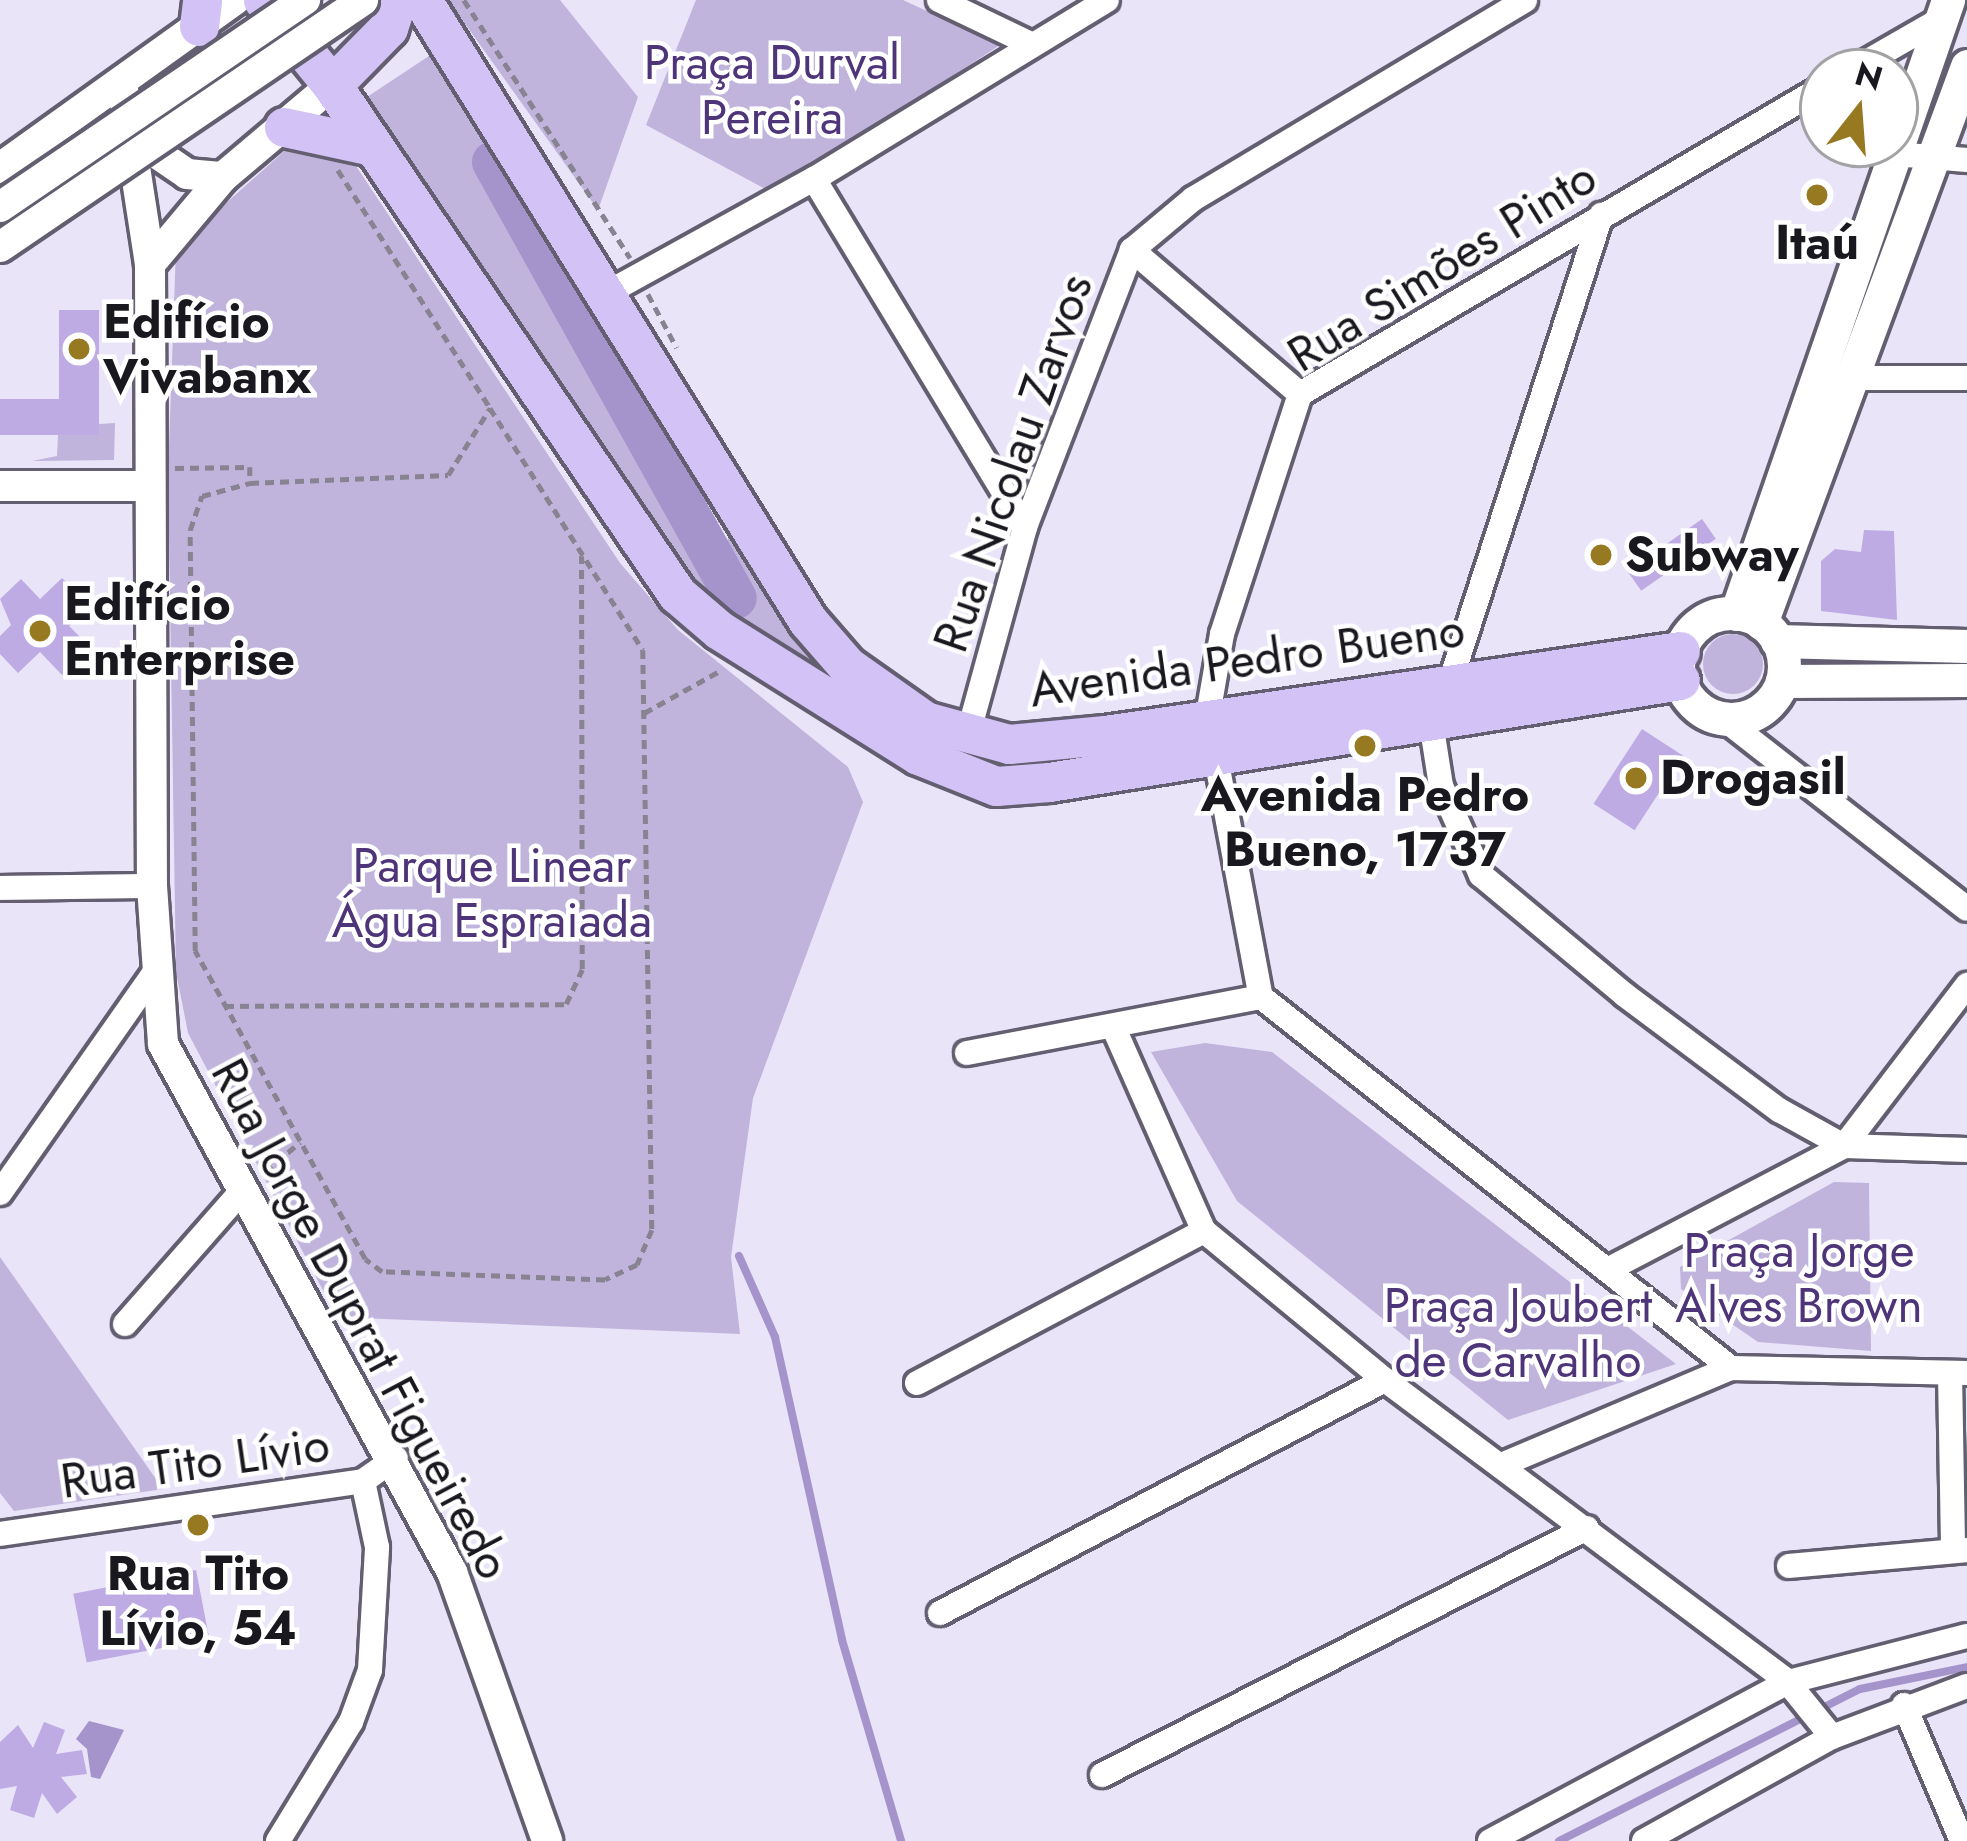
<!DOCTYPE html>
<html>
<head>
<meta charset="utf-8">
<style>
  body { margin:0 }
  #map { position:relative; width:1967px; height:1841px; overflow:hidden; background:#eae4f9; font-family:Jost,sans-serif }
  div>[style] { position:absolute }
  .green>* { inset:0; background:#c0b3dc }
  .round { border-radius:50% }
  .water>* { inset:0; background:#a593cb }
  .stream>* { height:8px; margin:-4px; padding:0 4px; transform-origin:4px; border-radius:4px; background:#a593cb }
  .river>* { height:42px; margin:-21px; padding:0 21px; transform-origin:21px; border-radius:21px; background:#a593cb }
  .building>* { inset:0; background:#beabe4; transform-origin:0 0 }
  .path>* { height:4.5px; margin-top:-2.25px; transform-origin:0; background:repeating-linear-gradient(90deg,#878391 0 9px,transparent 0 15px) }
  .roads { filter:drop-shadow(3px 0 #635e70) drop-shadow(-3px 0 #635e70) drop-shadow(0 3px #635e70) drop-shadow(0 -3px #635e70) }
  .minor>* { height:24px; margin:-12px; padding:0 12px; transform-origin:12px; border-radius:12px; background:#fff }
  .tertiary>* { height:30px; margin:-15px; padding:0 15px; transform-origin:15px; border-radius:15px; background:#fff }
  .secondary>* { height:33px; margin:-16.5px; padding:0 16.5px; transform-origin:16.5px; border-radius:16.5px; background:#fff }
  .secondary>.ring { margin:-16.5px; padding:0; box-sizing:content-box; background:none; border:33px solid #fff; border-radius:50% }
  .primary>* { height:39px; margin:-19.5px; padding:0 19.5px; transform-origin:19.5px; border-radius:19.5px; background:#d3c2f5 }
  .bridges { filter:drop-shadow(3px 0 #635e70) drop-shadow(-3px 0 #635e70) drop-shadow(0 3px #635e70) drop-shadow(0 -3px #635e70) }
  .tertiary-bridge>* { height:30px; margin:-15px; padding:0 15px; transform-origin:15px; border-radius:15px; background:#fff }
  .dots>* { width:33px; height:33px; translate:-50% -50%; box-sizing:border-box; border:6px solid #fff; border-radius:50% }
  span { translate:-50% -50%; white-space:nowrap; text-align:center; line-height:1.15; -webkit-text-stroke:9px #fff; paint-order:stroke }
  .park-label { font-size:48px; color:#4e3478 }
  .poi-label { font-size:48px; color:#1a181f; font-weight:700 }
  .left { translate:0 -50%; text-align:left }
  .street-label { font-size:48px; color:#1a181f }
  .north { position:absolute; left:1799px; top:48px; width:120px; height:120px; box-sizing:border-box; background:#fff; border:3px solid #a3a3a5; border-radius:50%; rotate:17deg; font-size:33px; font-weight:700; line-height:48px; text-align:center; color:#1a181f }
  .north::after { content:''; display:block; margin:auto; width:42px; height:54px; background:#977922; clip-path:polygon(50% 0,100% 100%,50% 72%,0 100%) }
</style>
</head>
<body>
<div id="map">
  <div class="green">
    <i style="clip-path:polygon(448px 0,560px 0,638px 97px,598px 210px)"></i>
    <i style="clip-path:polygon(696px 0,903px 0,1000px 45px,773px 193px,646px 125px)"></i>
    <i style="clip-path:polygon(432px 54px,508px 152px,482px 171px,594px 357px,722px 604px,750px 592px,724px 546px,729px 537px,836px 696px,709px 599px,678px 566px,361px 101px)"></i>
    <i style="clip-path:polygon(291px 145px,348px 154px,620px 563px,678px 630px,848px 767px,863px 802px,753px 1098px,731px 1257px,740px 1334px,337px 1317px,188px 1033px,176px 972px,168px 475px,176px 248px)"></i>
    <i style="clip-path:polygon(115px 423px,114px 460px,32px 461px,57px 456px,58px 435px,98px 435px,99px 424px)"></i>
    <i class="round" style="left:1703px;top:634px;width:60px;height:60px"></i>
    <i style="clip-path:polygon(1205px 1043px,1272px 1052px,1676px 1364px,1508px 1420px,1237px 1201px,1151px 1052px)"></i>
    <i style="clip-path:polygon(1834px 1182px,1869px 1183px,1871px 1351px,1758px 1342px,1681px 1289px,1680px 1267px)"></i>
    <i style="clip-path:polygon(0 1257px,163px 1489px,14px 1511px,0 1493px)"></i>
  </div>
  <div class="water">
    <i style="clip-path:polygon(89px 1721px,124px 1730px,100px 1779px,91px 1777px,87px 1749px,76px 1739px)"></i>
  </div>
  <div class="stream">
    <i style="left:739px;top:1256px;width:89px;rotate:66deg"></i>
    <i style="left:775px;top:1337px;width:310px;rotate:77.5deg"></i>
    <i style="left:842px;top:1640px;width:209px;rotate:73.6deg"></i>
    <i style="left:1559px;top:1841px;width:337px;rotate:-26.8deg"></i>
    <i style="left:1860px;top:1689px;width:109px;rotate:-11.6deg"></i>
  </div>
  <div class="river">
    <i style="left:493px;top:162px;width:499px;rotate:60.9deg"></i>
  </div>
  <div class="building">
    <i style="clip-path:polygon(59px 310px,99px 310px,99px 435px,0 435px,0 399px,59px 399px)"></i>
    <i style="left:1702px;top:519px;width:24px;height:91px;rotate:55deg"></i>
    <i style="clip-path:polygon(1864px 530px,1894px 531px,1897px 620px,1821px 611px,1821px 561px,1835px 549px,1861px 552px)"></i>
    <i style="clip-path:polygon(62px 578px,90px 606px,69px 626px,91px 648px,62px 675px,40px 652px,18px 673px,0 654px,0 636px,11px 625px,0 599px,21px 579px,40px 599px)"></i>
    <i style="left:1642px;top:729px;width:49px;height:89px;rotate:33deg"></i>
    <i style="left:196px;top:1570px;width:70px;height:125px;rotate:79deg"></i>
    <i style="clip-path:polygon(44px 1722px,65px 1730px,56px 1754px,82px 1750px,87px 1774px,61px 1777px,77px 1797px,57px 1814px,42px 1793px,34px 1818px,10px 1810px,17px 1786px,0 1789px,0 1742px,18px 1725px,33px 1748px)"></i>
  </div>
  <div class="path">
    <i style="left:464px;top:0;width:307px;rotate:57.2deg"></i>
    <i style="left:338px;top:170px;width:282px;rotate:57.4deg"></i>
    <i style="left:648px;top:294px;width:61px;rotate:61.8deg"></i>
    <i style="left:490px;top:408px;width:286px;rotate:57.7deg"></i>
    <i style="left:643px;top:650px;width:580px;rotate:89.11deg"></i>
    <i style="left:652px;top:1230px;width:38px;rotate:113deg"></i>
    <i style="left:637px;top:1265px;width:35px;rotate:155deg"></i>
    <i style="left:605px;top:1280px;width:223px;rotate:-177.9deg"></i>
    <i style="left:382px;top:1272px;width:21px;rotate:-143deg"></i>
    <i style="left:365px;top:1259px;width:352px;rotate:-118.9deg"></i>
    <i style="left:195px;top:951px;width:421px;rotate:-90.7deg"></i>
    <i style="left:190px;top:530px;width:36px;rotate:-71deg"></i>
    <i style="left:202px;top:496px;width:50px;rotate:-15.2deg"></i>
    <i style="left:250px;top:483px;width:198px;rotate:-2.3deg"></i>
    <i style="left:448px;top:475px;width:79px;rotate:-57.9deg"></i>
    <i style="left:175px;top:468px;width:75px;rotate:-0.8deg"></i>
    <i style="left:250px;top:467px;width:16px;rotate:90deg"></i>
    <i style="left:644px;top:713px;width:90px;rotate:-29.1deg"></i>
    <i style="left:225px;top:1006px;width:341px;rotate:-0.3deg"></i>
    <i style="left:566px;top:1004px;width:38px;rotate:-65deg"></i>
    <i style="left:582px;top:969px;width:413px;rotate:-90.1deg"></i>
    <i style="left:265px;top:1172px;width:46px;rotate:-40.6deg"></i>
  </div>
  <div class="roads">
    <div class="minor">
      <i style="left:939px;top:0;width:102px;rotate:25.6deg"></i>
      <i style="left:1849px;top:72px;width:106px;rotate:-29.9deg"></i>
      <i style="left:1823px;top:87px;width:606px;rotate:149.59deg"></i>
      <i style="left:1300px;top:394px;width:252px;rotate:108deg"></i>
      <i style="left:1222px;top:634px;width:82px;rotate:99.8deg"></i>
      <i style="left:1208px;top:715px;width:287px;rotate:79.4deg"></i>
      <i style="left:1261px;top:997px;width:599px;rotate:38.29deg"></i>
      <i style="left:1731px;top:1368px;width:236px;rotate:1.2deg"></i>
      <i style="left:1895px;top:154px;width:72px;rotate:4.8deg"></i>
      <i style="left:814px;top:179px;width:407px;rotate:58.8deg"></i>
      <i style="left:1132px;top:250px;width:221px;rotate:40.6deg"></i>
      <i style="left:609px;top:292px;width:234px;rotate:-28.9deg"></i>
      <i style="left:814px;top:179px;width:343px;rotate:-31.4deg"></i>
      <i style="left:1852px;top:378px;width:115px"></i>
      <i style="left:1450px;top:683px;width:492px;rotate:-72.1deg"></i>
      <i style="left:1724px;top:719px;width:308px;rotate:38deg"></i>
      <i style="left:1431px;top:722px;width:65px;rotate:81.1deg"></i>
      <i style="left:1441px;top:786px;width:98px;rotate:65.8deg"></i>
      <i style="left:1481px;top:875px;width:187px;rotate:39.8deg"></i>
      <i style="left:1625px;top:995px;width:192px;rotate:36.8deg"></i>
      <i style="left:1779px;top:1110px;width:74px;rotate:29deg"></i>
      <i style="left:1844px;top:1146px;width:123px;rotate:1.9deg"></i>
      <i style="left:967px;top:738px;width:219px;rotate:-74.6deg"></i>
      <i style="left:1025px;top:527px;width:297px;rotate:-68.9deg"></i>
      <i style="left:1132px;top:250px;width:80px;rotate:-39.9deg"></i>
      <i style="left:1193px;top:199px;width:387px;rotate:-30.9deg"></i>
      <i style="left:0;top:888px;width:152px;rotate:-0.8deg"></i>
      <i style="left:1113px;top:1026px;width:224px;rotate:66.1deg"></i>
      <i style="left:1204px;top:1231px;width:234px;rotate:39.5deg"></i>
      <i style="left:1385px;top:1380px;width:501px;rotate:36.8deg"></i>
      <i style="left:1786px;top:1680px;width:73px;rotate:51.1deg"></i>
      <i style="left:967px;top:1053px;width:299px;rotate:-10.8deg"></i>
      <i style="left:0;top:1193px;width:269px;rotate:-55deg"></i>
      <i style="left:1611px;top:1268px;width:263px;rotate:-27.6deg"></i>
      <i style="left:1844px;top:1146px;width:203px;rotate:-52.6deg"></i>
      <i style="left:125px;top:1324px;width:177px;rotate:-48.7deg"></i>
      <i style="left:1950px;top:1373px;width:177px;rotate:89deg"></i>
      <i style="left:917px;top:1383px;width:325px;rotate:-27.9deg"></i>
      <i style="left:1506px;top:1463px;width:244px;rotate:-22.9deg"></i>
      <i style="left:0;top:1534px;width:367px;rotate:-8.3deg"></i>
      <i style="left:363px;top:1481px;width:40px;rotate:-34.9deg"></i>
      <i style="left:1789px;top:1566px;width:179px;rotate:-5.1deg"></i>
      <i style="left:940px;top:1613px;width:502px;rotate:-27.64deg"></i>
      <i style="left:1904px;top:1705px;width:148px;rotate:66.9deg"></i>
      <i style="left:1102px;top:1775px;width:544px;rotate:-26.99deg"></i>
      <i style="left:278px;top:1841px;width:140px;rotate:-58.5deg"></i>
      <i style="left:351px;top:1722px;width:55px;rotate:-69.9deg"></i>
      <i style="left:370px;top:1670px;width:123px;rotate:-86.7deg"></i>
      <i style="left:377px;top:1547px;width:67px;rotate:-102deg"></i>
      <i style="left:1490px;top:1841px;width:338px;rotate:-28.1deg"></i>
      <i style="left:1788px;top:1682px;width:185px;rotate:-14.4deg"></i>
      <i style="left:1644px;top:1841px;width:215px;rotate:-29deg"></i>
      <i style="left:1832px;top:1737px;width:144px;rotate:-20.7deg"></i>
    </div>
    <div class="tertiary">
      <i style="left:122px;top:83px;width:183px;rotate:81.2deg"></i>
      <i style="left:150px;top:264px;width:622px;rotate:89.82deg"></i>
      <i style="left:152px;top:886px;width:158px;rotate:86deg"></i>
      <i style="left:163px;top:1044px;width:602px;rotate:61.31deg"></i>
      <i style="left:452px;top:1572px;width:285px;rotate:70.5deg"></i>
      <i style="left:133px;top:137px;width:65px;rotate:34.4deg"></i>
      <i style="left:187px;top:174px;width:36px;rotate:5deg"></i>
      <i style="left:0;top:168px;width:289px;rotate:-35.6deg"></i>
      <i style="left:150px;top:264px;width:114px;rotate:-50deg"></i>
      <i style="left:223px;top:177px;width:143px;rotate:-40.2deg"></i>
      <i style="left:0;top:486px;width:146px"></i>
    </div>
    <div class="secondary">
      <i class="ring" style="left:1678px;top:613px;width:73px;height:73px"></i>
      <i style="left:1736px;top:614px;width:650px;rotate:-70.95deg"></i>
      <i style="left:1761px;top:623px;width:594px;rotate:-69.7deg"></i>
      <i style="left:1777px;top:641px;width:190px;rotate:1.5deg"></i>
      <i style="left:1782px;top:681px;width:185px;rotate:-0.3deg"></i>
    </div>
    <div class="primary">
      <i style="left:263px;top:0;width:109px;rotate:50.9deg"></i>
      <i style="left:332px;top:85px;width:615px;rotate:55.87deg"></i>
      <i style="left:677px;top:594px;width:55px;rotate:40.6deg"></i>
      <i style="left:719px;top:630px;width:235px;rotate:32.1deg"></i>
      <i style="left:918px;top:755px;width:84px;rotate:21.7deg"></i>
      <i style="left:996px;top:786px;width:53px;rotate:-4.3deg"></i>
      <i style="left:1049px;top:782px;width:639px;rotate:-9.18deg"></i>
      <i style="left:422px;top:0;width:731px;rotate:58.14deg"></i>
      <i style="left:808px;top:621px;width:60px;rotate:49.1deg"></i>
      <i style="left:847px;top:666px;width:95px;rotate:35.2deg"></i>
      <i style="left:925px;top:721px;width:87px;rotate:15.3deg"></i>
      <i style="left:1009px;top:744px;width:96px;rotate:-5.4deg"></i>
      <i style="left:1105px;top:735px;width:581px;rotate:-8.31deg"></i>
      <i style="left:199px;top:26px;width:26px;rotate:-83deg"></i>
      <i style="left:332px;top:85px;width:80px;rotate:-45.5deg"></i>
      <i style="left:388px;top:28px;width:29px;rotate:-72deg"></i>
      <i style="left:284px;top:127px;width:91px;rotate:12.1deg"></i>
    </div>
  </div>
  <div class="bridges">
    <div class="tertiary-bridge">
      <i style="left:0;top:207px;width:369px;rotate:-34.2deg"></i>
      <i style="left:0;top:247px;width:439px;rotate:-34.2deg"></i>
    </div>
  </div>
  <div class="dots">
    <i style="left:1817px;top:195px;background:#977922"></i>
    <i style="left:79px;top:349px;background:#977922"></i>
    <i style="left:1601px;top:555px;background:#977922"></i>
    <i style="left:40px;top:631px;background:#977922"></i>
    <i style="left:1365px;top:746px;background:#977922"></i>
    <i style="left:1636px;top:778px;background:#977922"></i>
    <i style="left:198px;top:1525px;background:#977922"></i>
  </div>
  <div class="park-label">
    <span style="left:772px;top:90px">Praça Durval<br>Pereira</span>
    <span style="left:492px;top:893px">Parque Linear<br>Água Espraiada</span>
    <span style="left:1799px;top:1278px">Praça Jorge<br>Alves Brown</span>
    <span style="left:1518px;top:1333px">Praça Joubert<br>de Carvalho</span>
  </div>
  <div class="poi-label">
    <span style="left:1817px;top:243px">Itaú</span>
    <span class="left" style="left:103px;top:349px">Edifício<br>Vivabanx</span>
    <span class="left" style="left:1625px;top:555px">Subway</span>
    <span class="left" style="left:64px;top:631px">Edifício<br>Enterprise</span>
    <span class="left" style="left:1660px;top:778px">Drogasil</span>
    <span style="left:1365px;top:822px">Avenida Pedro<br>Bueno, 1737</span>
    <span style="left:198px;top:1601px">Rua Tito<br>Lívio, 54</span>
  </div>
  <div class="street-label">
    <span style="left:1442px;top:266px;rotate:-32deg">Rua Simões Pinto</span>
    <span style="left:1013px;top:463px;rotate:-71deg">Rua Nicolau Zarvos</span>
    <span style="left:1247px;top:660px;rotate:-8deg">Avenida Pedro Bueno</span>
    <span style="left:361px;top:1319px;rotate:62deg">Rua Jorge Duprat Figueiredo</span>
    <span style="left:195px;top:1463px;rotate:-8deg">Rua Tito Lívio</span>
  </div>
  <div class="north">N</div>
</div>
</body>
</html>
